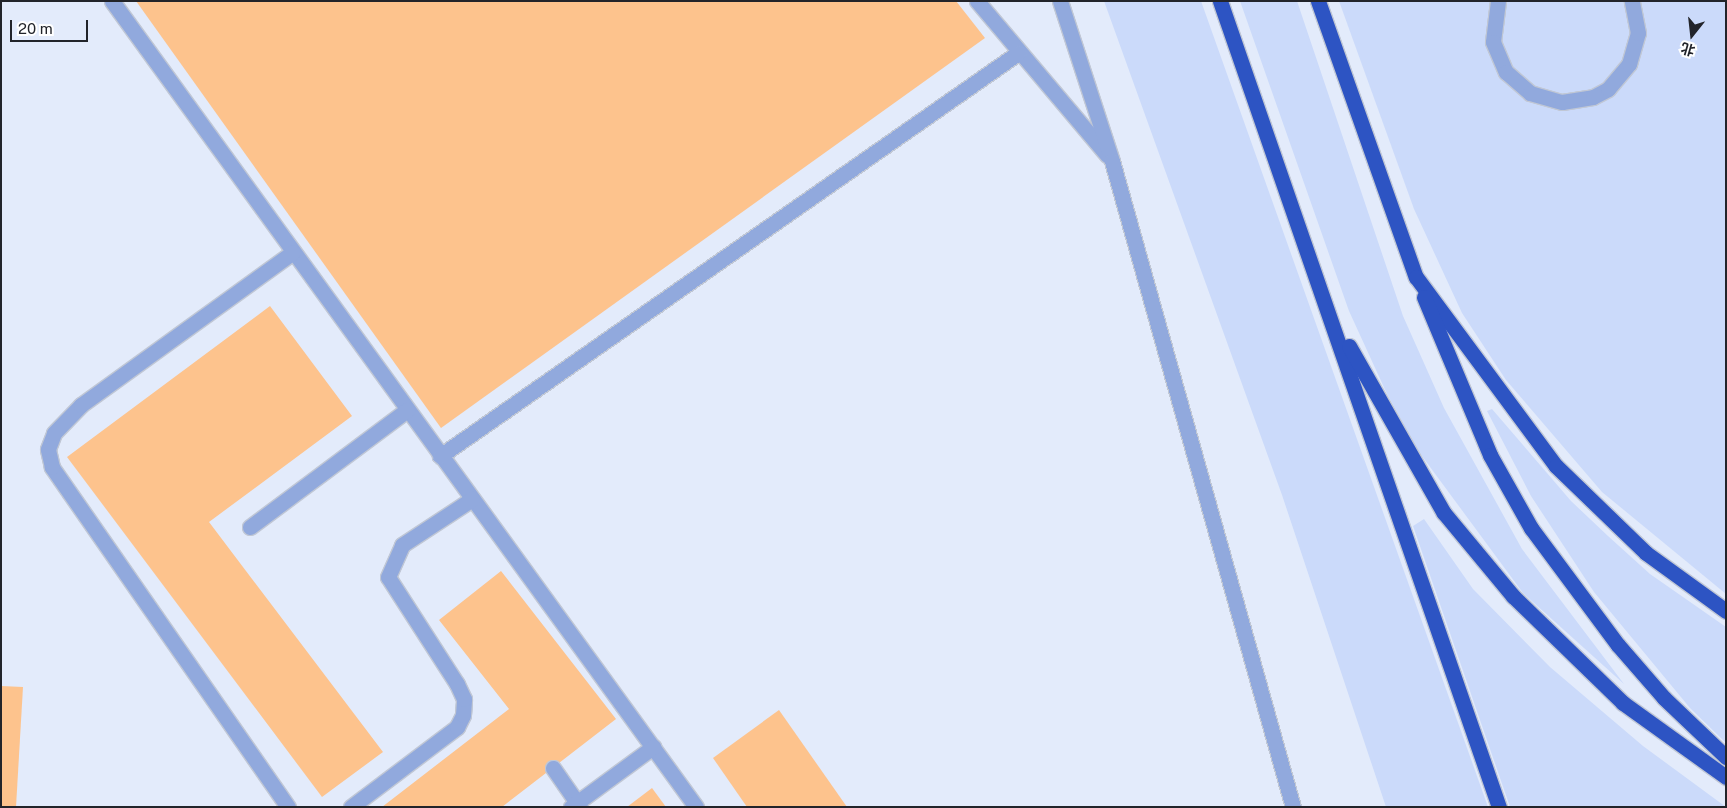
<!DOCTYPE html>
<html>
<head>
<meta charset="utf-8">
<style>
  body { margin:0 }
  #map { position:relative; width:1727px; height:808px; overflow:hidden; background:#e3ebfb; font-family:"Public Sans","Noto Sans SC",sans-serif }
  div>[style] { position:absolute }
  .green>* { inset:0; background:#cbdafa }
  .building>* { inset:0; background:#fdc38d }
  .roads { filter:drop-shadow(1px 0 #c0c7d5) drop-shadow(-1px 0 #c0c7d5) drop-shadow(0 1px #c0c7d5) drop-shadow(0 -1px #c0c7d5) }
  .minor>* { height:15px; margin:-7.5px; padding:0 7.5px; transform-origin:7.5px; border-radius:7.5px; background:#91a9dd }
  .highway>* { height:15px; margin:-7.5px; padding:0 7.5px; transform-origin:7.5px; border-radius:7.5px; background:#2d54c3 }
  span { translate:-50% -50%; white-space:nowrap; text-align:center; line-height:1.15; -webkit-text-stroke:4px #fff; paint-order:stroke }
  .frame { position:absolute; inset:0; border:2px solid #22242a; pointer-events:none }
  .north { position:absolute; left:1667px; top:10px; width:50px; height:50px; -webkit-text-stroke:4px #fff; paint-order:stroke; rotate:196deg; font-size:14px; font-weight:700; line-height:20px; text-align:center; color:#22242a }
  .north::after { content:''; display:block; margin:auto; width:18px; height:22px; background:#22242a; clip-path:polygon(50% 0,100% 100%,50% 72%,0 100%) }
  .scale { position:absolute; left:10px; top:20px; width:78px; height:22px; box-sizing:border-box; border:2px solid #22242a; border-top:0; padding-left:6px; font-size:15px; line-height:18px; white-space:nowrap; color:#22242a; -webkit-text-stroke:4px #fff; paint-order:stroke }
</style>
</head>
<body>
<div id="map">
  <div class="green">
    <i style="clip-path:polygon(1104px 1px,1201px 1px,1488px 807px,1386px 807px,1282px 495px)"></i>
    <i style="clip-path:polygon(1240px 1px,1297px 1px,1403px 316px,1444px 408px,1522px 549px,1624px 684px,1523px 593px,1419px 452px,1387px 394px,1349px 311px)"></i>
    <i style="clip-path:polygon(1339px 1px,1726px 1px,1726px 594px,1602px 492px,1506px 380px,1462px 313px,1414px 209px)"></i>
    <i style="clip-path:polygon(1492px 409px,1571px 501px,1608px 536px,1650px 574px,1726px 627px,1726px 743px,1690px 708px,1594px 592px,1531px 496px,1487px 411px)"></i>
    <i style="clip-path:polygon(1424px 519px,1473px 589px,1550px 667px,1643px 746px,1726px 807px,1510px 807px,1413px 526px)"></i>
  </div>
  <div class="building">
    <i style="clip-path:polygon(136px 1px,956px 1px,985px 38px,441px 428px)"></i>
    <i style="clip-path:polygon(270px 306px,352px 416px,209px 522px,383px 752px,322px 797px,67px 457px)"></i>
    <i style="clip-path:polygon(501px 571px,616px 719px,502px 807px,382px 807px,509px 709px,439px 620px)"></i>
    <i style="clip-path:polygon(1px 686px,23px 687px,16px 807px,1px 807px)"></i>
    <i style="clip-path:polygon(779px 710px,847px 807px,747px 807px,713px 758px)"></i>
    <i style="clip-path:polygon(652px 788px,666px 807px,627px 807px)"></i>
  </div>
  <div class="roads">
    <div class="minor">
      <i style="left:112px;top:1px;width:995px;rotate:54.07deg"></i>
      <i style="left:977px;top:1px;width:202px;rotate:49.8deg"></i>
      <i style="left:1060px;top:1px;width:168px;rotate:72deg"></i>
      <i style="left:1112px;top:161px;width:671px;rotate:74.35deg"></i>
      <i style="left:1498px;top:1px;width:41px;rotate:97deg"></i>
      <i style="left:1493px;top:42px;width:33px;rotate:67deg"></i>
      <i style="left:1506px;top:72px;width:32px;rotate:41deg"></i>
      <i style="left:1530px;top:93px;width:33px;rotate:16deg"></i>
      <i style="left:1562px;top:102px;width:31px;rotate:-9deg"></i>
      <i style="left:1593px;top:97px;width:17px;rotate:-28deg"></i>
      <i style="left:1608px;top:89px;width:33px;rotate:-50deg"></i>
      <i style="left:1629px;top:64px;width:32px;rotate:-74deg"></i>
      <i style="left:1638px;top:33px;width:33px;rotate:-101deg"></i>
      <i style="left:440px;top:456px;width:705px;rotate:-34.89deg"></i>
      <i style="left:250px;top:527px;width:196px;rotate:-36.7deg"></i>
      <i style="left:553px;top:768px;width:47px;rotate:55.3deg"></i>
      <i style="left:288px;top:807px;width:414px;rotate:-124.8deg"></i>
      <i style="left:52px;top:467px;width:18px;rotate:-103deg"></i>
      <i style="left:48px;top:449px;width:17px;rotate:-69deg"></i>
      <i style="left:54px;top:433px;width:39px;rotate:-46deg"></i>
      <i style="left:81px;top:405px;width:261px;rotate:-35.8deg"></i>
      <i style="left:351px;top:807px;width:133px;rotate:-37deg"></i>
      <i style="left:457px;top:727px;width:13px;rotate:-63deg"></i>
      <i style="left:463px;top:715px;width:16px;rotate:-86deg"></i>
      <i style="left:464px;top:699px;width:17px;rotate:-115deg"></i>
      <i style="left:457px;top:684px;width:127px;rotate:-122.8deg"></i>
      <i style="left:388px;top:577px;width:35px;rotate:-66deg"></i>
      <i style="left:402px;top:545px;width:84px;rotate:-33.3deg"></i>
      <i style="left:571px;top:807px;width:102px;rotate:-36.2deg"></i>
    </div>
    <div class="highway">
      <i style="left:1220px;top:1px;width:853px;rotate:70.91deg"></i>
      <i style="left:1318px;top:1px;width:293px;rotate:70.5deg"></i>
      <i style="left:1416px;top:277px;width:235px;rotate:53.5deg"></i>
      <i style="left:1556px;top:466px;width:125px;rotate:44deg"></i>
      <i style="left:1646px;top:553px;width:99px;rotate:35.9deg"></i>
      <i style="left:1424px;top:297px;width:171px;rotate:67.3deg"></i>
      <i style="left:1490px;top:455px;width:84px;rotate:60.7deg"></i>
      <i style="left:1531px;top:528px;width:146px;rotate:53.4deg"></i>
      <i style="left:1618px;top:645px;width:70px;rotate:49deg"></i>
      <i style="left:1664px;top:698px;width:86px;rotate:43.6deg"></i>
      <i style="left:1349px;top:346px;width:192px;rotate:60.4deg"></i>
      <i style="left:1444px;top:513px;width:108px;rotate:50.3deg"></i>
      <i style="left:1513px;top:596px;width:153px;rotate:44.2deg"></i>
      <i style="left:1623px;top:703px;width:127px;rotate:35.7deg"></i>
    </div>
  </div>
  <div class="frame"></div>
  <div class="north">北</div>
  <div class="scale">20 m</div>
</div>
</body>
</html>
